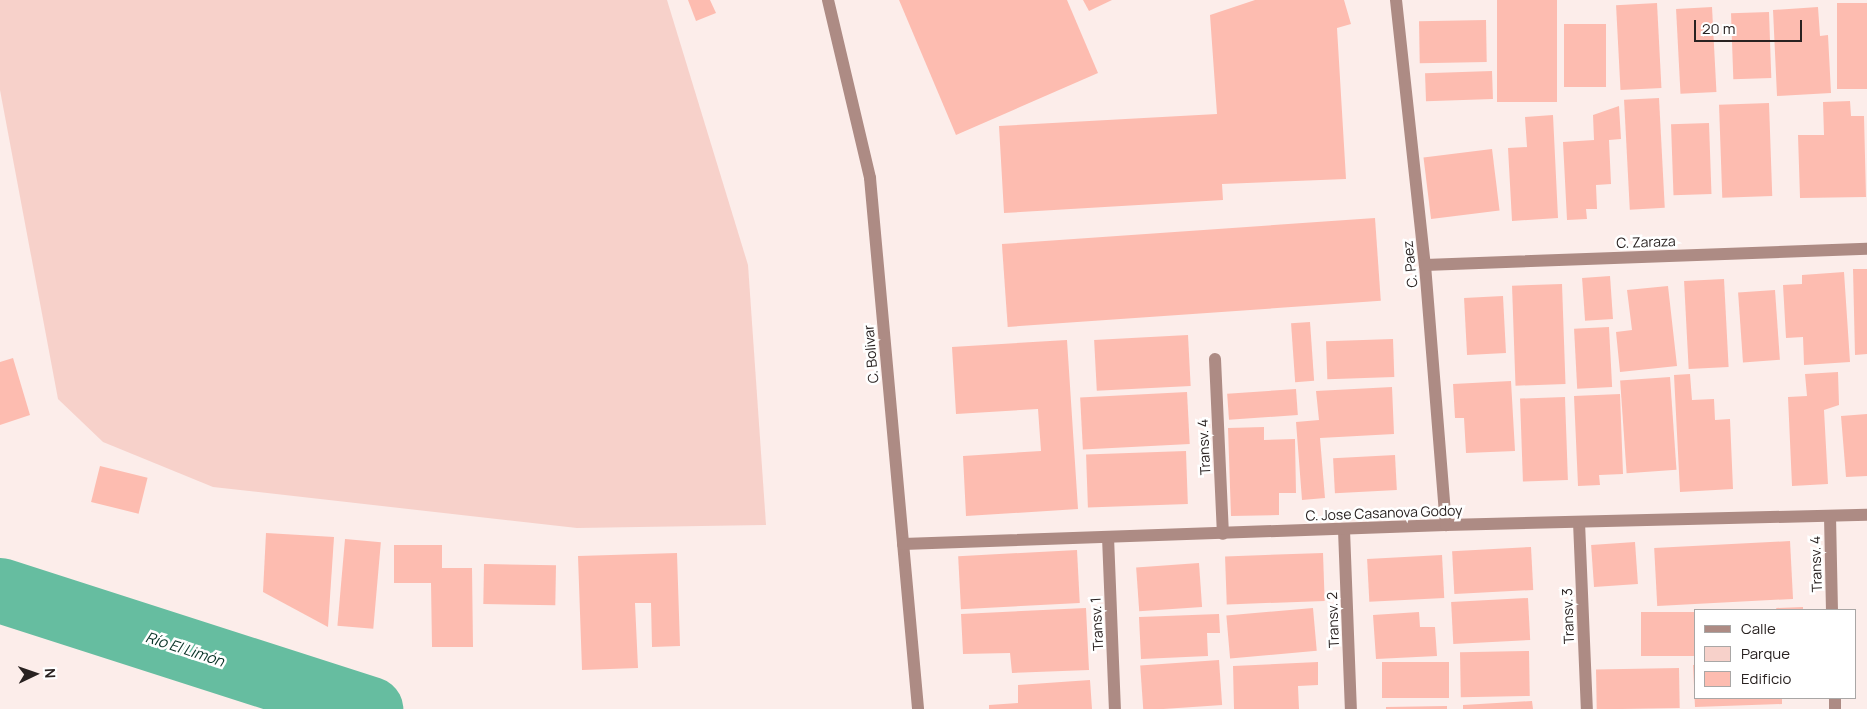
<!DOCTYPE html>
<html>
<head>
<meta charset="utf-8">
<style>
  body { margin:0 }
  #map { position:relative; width:1867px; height:709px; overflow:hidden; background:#fcedea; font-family:Manrope,sans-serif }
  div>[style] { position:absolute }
  .green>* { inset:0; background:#f7d1ca }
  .river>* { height:65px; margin:-32.5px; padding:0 32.5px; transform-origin:32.5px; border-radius:32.5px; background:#66bda0 }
  .building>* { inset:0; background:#fdbcb0; transform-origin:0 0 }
  .minor>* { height:12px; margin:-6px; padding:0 6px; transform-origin:6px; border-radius:6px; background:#ad8b84 }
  span { translate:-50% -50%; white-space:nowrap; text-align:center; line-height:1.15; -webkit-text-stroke:5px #fff; paint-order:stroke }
  .street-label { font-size:14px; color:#292221 }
  .water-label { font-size:15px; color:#073125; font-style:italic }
  .legend { position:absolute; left:1694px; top:609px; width:162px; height:90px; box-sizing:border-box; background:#fff; border:1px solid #a9a7a6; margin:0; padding:6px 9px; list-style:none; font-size:15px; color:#292221 }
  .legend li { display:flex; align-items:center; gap:10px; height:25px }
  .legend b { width:25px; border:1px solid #a9a7a6 }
  .north { position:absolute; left:10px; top:649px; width:50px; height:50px; -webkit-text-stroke:4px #fff; paint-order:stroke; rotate:87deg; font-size:14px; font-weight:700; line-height:20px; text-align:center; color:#292221 }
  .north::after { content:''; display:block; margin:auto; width:18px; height:22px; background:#292221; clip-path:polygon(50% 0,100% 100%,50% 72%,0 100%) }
  .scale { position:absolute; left:1694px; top:20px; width:108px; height:22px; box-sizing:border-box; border:2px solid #292221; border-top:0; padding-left:6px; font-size:15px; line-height:18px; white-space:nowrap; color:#292221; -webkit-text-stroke:4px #fff; paint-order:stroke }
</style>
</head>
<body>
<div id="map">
  <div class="green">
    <i style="clip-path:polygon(0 0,667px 0,748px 265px,766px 525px,577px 528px,213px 487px,103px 442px,58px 399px,0 90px)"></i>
  </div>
  <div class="river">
    <i style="left:0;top:590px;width:389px;rotate:17.8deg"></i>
  </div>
  <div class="building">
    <i style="clip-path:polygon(688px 0,710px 0,716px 13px,696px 21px)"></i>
    <i style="clip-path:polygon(899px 0,1067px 0,1098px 73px,956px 135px)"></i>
    <i style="clip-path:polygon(1083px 0,1112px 0,1089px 11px)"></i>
    <i style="clip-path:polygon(1255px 0,1344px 0,1351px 24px,1337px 28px,1346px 179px,1222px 184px,1223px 200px,1004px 213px,999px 126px,1217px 114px,1210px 15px)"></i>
    <i style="left:1497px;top:0;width:60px;height:102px"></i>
    <i style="left:1657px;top:3px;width:85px;height:41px;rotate:87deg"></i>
    <i style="left:1867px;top:3px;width:86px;height:30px;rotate:90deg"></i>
    <i style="left:1712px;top:7px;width:85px;height:36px;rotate:87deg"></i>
    <i style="clip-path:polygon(1818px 7px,1820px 36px,1828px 35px,1831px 93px,1777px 96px,1773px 10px)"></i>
    <i style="left:1769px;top:12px;width:66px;height:38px;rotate:88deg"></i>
    <i style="left:1486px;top:20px;width:42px;height:67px;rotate:89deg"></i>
    <i style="left:1564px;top:24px;width:42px;height:63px"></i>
    <i style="left:1492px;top:71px;width:28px;height:67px;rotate:88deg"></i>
    <i style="left:1659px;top:98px;width:110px;height:35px;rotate:87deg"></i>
    <i style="clip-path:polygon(1850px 101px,1851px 116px,1864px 116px,1866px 197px,1800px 198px,1798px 135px,1824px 135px,1823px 102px)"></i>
    <i style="left:1769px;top:103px;width:93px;height:50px;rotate:88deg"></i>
    <i style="clip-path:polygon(1619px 106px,1621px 139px,1609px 140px,1611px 184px,1596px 185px,1597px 209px,1586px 209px,1587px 219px,1567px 220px,1563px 142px,1594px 140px,1593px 115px)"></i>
    <i style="clip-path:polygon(1553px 115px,1558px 218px,1512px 221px,1508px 148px,1527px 147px,1525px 117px)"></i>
    <i style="left:1709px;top:123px;width:71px;height:38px;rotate:88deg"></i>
    <i style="left:1492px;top:149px;width:62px;height:69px;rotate:83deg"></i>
    <i style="left:1375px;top:218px;width:83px;height:374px;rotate:86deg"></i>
    <i style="clip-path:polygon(1853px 269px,1867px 269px,1867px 354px,1855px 355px)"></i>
    <i style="clip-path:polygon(1844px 272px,1850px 362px,1804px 365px,1803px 337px,1786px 338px,1783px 285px,1802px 284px,1802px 275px)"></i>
    <i style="left:1610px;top:276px;width:43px;height:28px;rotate:86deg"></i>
    <i style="left:1724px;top:279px;width:88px;height:40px;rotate:87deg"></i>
    <i style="left:1562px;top:284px;width:100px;height:50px;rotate:88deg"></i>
    <i style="clip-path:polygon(1668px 286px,1677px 366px,1620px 372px,1616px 332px,1632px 330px,1627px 290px)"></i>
    <i style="left:1775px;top:290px;width:70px;height:37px;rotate:86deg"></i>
    <i style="left:1503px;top:296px;width:57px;height:39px;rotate:87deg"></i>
    <i style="left:1310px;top:322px;width:59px;height:19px;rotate:86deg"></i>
    <i style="left:1609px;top:327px;width:60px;height:35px;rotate:87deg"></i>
    <i style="left:1188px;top:335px;width:51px;height:94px;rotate:87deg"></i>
    <i style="left:1393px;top:339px;width:38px;height:67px;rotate:88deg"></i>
    <i style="clip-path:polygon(1067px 340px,1078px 509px,966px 516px,963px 456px,1041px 451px,1038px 409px,956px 414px,952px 347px)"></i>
    <i style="clip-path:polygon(13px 358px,30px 415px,0 425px,0 362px)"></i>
    <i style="clip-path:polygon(1838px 372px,1839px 405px,1824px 410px,1828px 484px,1792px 486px,1788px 397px,1807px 396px,1805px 374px)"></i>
    <i style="clip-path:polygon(1690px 374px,1692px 400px,1714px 399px,1715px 420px,1730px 419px,1733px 489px,1680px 492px,1674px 375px)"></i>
    <i style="left:1670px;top:377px;width:93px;height:50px;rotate:86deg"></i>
    <i style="clip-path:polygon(1511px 381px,1515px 451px,1466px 453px,1464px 418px,1455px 418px,1453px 384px)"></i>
    <i style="clip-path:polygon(1392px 387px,1394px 434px,1320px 438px,1325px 498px,1302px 500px,1296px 422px,1319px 420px,1316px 391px)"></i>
    <i style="left:1296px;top:389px;width:26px;height:69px;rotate:86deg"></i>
    <i style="left:1187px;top:392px;width:52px;height:107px;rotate:87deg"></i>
    <i style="clip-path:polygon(1620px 394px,1623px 474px,1599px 475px,1600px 485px,1578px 486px,1574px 396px)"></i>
    <i style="left:1565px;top:397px;width:83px;height:45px;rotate:88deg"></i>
    <i style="clip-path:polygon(1867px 414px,1867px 476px,1846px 477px,1841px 416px)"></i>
    <i style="clip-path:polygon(1264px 427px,1264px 440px,1295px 439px,1296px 493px,1279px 493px,1279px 515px,1231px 516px,1228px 428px)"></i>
    <i style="left:1186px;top:451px;width:53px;height:100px;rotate:88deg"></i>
    <i style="left:1395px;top:455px;width:35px;height:62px;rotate:87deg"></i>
    <i style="left:100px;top:466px;width:49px;height:37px;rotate:14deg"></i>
    <i style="clip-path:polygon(266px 533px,334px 537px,328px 627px,263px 592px)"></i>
    <i style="left:345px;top:539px;width:36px;height:87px;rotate:5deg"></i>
    <i style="left:1790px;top:541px;width:58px;height:136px;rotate:87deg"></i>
    <i style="left:1635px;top:542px;width:42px;height:44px;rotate:86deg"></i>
    <i style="clip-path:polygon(394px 545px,442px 545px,442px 568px,472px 568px,473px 647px,432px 647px,431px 583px,394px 583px)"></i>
    <i style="left:1531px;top:547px;width:43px;height:79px;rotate:87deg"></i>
    <i style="left:1077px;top:550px;width:53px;height:119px;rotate:87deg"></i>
    <i style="clip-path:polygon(677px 553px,680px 646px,652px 647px,651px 603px,635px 603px,638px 668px,582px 670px,578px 556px)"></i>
    <i style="left:1323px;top:553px;width:48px;height:98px;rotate:88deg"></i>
    <i style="left:1442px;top:555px;width:43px;height:75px;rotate:87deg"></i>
    <i style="left:1199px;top:563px;width:44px;height:63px;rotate:86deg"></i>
    <i style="left:484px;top:564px;width:72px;height:40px;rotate:1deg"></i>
    <i style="left:1528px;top:598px;width:42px;height:77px;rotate:87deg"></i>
    <i style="clip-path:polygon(1803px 607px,1803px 610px,1777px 610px,1776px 608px)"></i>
    <i style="clip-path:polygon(1086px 608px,1089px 670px,1012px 673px,1010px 653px,963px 654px,961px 614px)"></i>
    <i style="left:1313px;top:608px;width:43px;height:87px;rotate:85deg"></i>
    <i style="clip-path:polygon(1419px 612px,1420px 627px,1435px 627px,1437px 656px,1376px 659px,1373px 615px)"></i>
    <i style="left:1696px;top:612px;width:44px;height:55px;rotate:90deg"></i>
    <i style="clip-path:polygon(1219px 614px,1220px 633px,1207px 633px,1208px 656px,1141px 659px,1139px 617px)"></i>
    <i style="left:1529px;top:651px;width:45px;height:69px;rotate:89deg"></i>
    <i style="left:1219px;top:660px;width:45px;height:79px;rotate:86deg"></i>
    <i style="clip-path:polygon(1318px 662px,1318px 685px,1298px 686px,1299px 709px,1234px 709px,1233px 666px)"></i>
    <i style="left:1449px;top:662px;width:36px;height:67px;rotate:90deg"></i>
    <i style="clip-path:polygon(1693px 665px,1696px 665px,1696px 698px,1782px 698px,1782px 704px,1695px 707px)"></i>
    <i style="left:1679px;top:668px;width:40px;height:83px;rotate:89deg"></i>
    <i style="clip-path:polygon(1090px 680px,1092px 709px,989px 709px,989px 705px,1018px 703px,1018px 685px)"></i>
    <i style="clip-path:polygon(1532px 701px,1533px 709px,1463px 709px,1463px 705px)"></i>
    <i style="clip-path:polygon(1447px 706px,1447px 709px,1386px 709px,1386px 707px)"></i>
  </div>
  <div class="minor">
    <i style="left:828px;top:0;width:183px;rotate:76.7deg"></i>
    <i style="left:870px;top:178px;width:533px;rotate:84.83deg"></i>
    <i style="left:1396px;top:0;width:267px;rotate:83.8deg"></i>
    <i style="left:1425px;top:265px;width:261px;rotate:85.4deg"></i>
    <i style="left:1425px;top:265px;width:442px;rotate:-2.1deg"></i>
    <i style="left:1215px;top:359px;width:175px;rotate:87.4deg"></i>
    <i style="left:1830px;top:516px;width:94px;rotate:88.8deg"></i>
    <i style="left:1579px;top:522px;width:187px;rotate:87.6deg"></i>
    <i style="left:1344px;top:530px;width:179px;rotate:87.8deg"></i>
    <i style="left:1108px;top:537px;width:172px;rotate:87.7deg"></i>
    <i style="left:903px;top:544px;width:543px;rotate:-2deg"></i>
    <i style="left:1446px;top:525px;width:421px;rotate:-1.4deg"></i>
    <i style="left:1835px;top:698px;width:11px;rotate:90deg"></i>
  </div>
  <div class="street-label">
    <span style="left:1646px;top:242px;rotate:-2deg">C. Zaraza</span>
    <span style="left:1410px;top:264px;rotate:-96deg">C. Paez</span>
    <span style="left:871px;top:354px;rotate:-95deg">C. Bolivar</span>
    <span style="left:1204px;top:447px;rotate:-93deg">Transv. 4</span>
    <span style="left:1384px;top:513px;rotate:-2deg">C. Jose Casanova Godoy</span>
    <span style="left:1816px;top:564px;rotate:-92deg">Transv. 4</span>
    <span style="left:1568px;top:616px;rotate:-92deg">Transv. 3</span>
    <span style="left:1333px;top:620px;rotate:-92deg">Transv. 2</span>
    <span style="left:1097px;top:624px;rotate:-93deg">Transv. 1</span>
  </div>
  <div class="water-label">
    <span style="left:185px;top:649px;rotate:18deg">Río El Limón</span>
  </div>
  <ul class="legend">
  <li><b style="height:6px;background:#ad8b84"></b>Calle</li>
  <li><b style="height:14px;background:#f7d1ca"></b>Parque</li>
  <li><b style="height:14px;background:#fdbcb0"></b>Edificio</li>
  </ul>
  <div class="north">N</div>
  <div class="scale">20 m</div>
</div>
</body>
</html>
